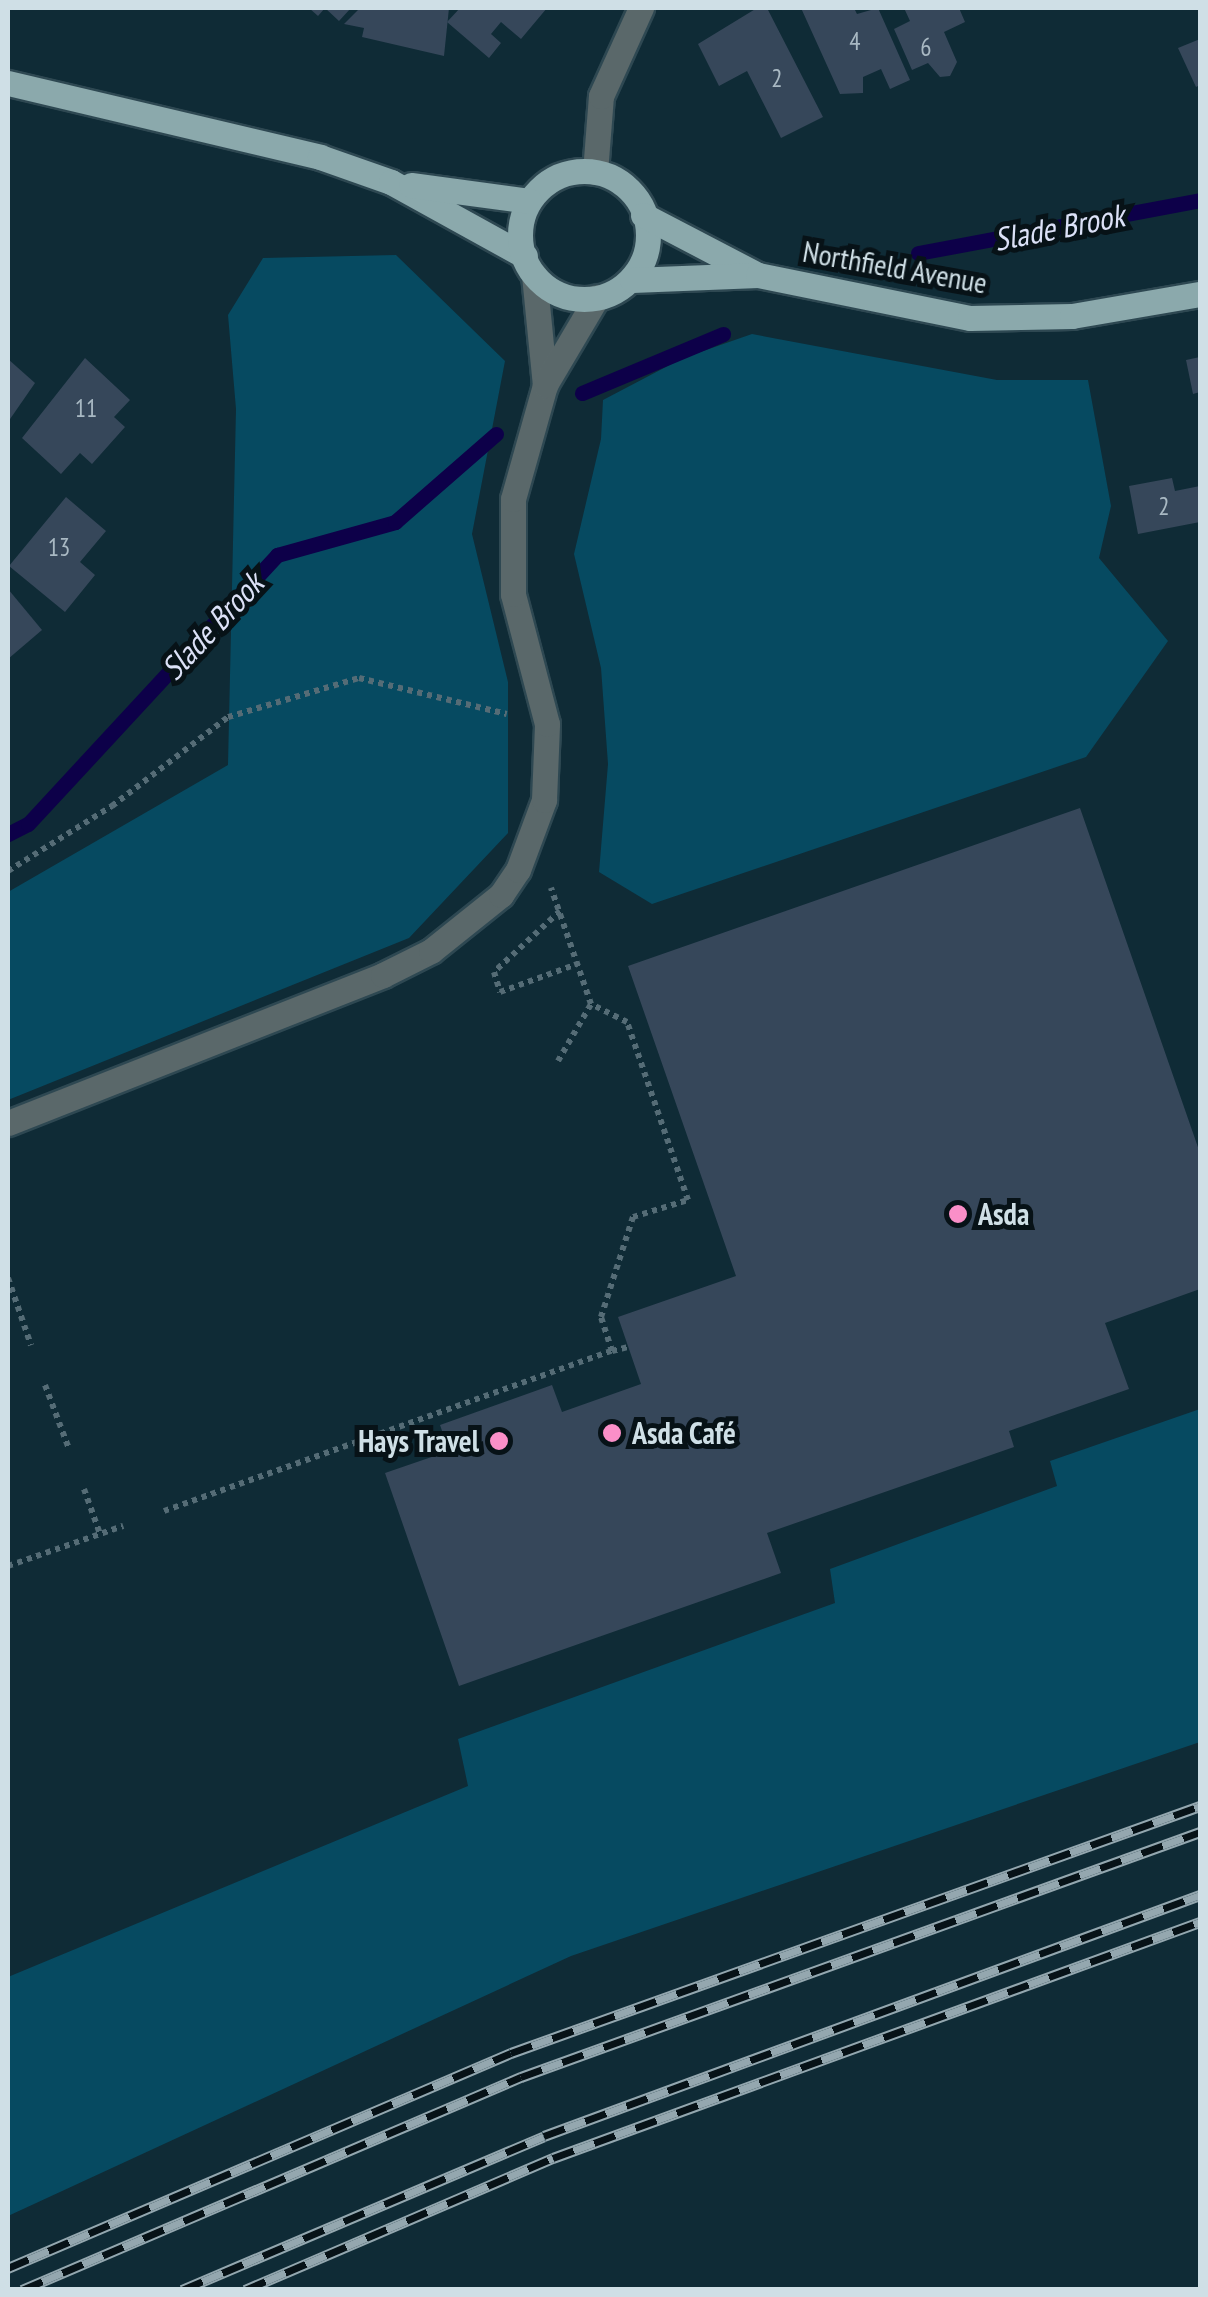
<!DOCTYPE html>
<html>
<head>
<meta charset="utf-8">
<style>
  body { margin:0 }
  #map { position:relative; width:1208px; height:2297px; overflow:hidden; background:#0f2b36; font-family:"PT Sans Narrow",sans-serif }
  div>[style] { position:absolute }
  .green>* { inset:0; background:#064a61 }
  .stream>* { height:15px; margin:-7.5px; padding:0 7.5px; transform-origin:7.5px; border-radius:7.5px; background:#0d0049 }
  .building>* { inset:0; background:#36475a }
  .path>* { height:6px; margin-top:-3px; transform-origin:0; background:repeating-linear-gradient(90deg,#556c76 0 5px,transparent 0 10px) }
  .roads { filter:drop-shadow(2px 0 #2e4852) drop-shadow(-2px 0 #2e4852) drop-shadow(0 2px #2e4852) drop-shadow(0 -2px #2e4852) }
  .lane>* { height:25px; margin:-12.5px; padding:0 12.5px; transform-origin:12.5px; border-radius:12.5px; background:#5a686a }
  .street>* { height:25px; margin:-12.5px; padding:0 12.5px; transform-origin:12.5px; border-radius:12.5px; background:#5a686a }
  .primary>* { height:25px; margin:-12.5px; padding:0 12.5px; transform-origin:12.5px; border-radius:12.5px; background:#8ba9ac }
  .primary>.ring { margin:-12.5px; padding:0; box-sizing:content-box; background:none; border:25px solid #8ba9ac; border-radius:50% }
  .rail>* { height:11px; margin-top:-5.5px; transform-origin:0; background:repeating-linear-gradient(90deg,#071217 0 22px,#94a7af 0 44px); box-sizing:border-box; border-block:2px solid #94a7af }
  .dots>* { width:28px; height:28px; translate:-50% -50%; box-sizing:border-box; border:5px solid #071217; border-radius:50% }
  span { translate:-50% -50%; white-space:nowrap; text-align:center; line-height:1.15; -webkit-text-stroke:10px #071217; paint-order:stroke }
  .number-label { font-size:25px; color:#a9b9c3 }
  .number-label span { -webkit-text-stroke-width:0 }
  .street-label { font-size:30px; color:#cfdfe6 }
  .poi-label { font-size:30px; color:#cfdfe6; font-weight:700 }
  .left { translate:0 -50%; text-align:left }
  .right { translate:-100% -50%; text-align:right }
  .water-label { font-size:32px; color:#dce1f7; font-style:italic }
  .frame { position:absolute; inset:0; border:10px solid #cfdfe6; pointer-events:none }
</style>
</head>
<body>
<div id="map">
  <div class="green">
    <i style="clip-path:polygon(396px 255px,505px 361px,472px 534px,508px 682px,508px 833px,409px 938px,8px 1100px,8px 892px,228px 765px,236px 409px,228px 315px,263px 258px)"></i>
    <i style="clip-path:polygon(752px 334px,997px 380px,1088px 380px,1111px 506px,1099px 558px,1168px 641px,1086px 757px,652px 904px,599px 872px,608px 764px,601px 668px,574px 554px,601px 439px,603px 400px,683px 358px)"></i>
    <i style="clip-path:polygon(1200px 1409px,1200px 1742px,571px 1956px,8px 2216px,8px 1977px,468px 1786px,458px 1739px,835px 1603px,830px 1569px,1057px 1486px,1050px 1461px)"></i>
  </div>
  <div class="stream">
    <i style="left:918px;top:253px;width:287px;rotate:-10.6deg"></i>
    <i style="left:582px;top:393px;width:153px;rotate:-22.7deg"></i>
    <i style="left:8px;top:834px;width:22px;rotate:-27deg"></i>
    <i style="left:28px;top:824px;width:367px;rotate:-47.2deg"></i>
    <i style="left:277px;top:555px;width:123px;rotate:-15.6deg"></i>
    <i style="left:395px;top:522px;width:134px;rotate:-41.1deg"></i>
  </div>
  <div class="building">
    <i style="clip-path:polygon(309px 8px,351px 8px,339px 21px,325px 8px,318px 16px)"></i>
    <i style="clip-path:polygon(360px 8px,449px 8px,444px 56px,362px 37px,364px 28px,344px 24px)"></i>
    <i style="clip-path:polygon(460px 8px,547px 8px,521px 39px,501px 22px,491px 34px,501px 43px,489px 58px,447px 22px)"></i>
    <i style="clip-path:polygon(757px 8px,767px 8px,823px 117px,781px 138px,747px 71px,719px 86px,698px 44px)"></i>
    <i style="clip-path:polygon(801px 8px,854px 8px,857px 14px,878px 8px,910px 80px,890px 89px,881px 69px,863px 77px,863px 93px,840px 94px)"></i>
    <i style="clip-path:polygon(904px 8px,959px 8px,965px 22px,944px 32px,957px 62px,950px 76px,940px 77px,928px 63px,912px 70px,894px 29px,910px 21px)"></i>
    <i style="clip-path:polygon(1200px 39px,1200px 85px,1196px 87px,1178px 48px)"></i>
    <i style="clip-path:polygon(1200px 357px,1200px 392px,1193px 394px,1186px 360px)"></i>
    <i style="clip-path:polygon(85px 358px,130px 400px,114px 417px,125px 427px,92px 464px,80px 453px,61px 474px,22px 438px)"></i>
    <i style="clip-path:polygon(8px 359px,35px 383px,8px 422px)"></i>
    <i style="clip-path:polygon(1172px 478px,1175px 491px,1200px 486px,1200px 522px,1138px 534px,1129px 486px)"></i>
    <i style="clip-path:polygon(66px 497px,106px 531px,80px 562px,95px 575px,65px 612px,9px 566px)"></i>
    <i style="clip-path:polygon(8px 589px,42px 630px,8px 659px)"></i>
    <i style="clip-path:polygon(1080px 808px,1200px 1153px,1200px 1289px,1105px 1323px,1129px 1389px,1009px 1431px,1014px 1447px,767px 1533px,781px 1573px,459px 1686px,385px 1473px,449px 1451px,440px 1425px,552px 1385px,562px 1412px,641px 1384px,618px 1317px,736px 1276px,628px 966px)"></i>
  </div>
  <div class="path">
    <i style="left:8px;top:871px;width:123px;rotate:-32deg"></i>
    <i style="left:112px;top:806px;width:146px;rotate:-37.5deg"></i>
    <i style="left:228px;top:717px;width:137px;rotate:-16.6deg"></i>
    <i style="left:359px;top:678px;width:152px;rotate:13.7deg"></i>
    <i style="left:560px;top:911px;width:90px;rotate:137.3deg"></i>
    <i style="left:494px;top:972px;width:21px;rotate:73deg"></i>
    <i style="left:500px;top:992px;width:82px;rotate:-20deg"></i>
    <i style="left:558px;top:1061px;width:66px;rotate:-59.9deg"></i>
    <i style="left:8px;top:1278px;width:71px;rotate:71.1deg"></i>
    <i style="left:612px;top:1351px;width:16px;rotate:-14deg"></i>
    <i style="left:45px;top:1385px;width:68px;rotate:69.4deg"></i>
    <i style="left:84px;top:1489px;width:48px;rotate:70.4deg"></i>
    <i style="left:164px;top:1511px;width:476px;rotate:-19.7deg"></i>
    <i style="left:612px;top:1351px;width:36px;rotate:-108deg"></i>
    <i style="left:601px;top:1317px;width:105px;rotate:-72.3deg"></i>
    <i style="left:633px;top:1217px;width:58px;rotate:-17.2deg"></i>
    <i style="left:688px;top:1200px;width:188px;rotate:-108.9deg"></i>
    <i style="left:627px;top:1022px;width:40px;rotate:-153.4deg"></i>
    <i style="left:591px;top:1004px;width:123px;rotate:-109deg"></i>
    <i style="left:8px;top:1566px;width:122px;rotate:-19.2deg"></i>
  </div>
  <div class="roads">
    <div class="lane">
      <i style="left:534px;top:275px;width:111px;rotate:84.3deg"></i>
      <i style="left:8px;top:1123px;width:403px;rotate:-21.5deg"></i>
      <i style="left:383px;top:975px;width:54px;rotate:-26.6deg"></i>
      <i style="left:431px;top:951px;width:90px;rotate:-38.7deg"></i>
      <i style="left:501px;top:895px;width:30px;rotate:-56deg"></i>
      <i style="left:518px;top:870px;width:75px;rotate:-69.6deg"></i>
      <i style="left:544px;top:800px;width:76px;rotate:-87.7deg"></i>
      <i style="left:547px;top:724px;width:134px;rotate:-104.7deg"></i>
      <i style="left:513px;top:594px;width:95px;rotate:-90deg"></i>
      <i style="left:513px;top:499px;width:118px;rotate:-74.3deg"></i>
      <i style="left:545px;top:385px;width:102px;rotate:-59.4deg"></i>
    </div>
    <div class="street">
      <i style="left:595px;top:172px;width:76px;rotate:-85.5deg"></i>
      <i style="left:601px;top:96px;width:97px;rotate:-65.6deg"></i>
    </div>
    <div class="primary">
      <i style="left:8px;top:83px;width:321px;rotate:13.3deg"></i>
      <i style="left:320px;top:157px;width:75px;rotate:19.4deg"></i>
      <i style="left:391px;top:182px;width:153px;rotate:28.9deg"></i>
      <i class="ring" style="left:520px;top:171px;width:103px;height:103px"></i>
      <i style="left:411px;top:185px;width:119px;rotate:7.7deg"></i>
      <i style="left:643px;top:215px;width:125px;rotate:27.6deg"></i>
      <i style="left:632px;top:280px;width:126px;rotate:-2.3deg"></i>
      <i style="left:758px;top:275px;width:216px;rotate:11.5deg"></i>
      <i style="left:970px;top:318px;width:102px;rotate:-1.1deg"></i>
      <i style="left:1072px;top:316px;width:130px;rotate:-9.8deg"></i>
    </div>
  </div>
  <div class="rail">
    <i style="left:8px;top:2268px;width:547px;rotate:-23.14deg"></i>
    <i style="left:511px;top:2053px;width:732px;rotate:-19.72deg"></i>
    <i style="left:22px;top:2290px;width:543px;rotate:-23.12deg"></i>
    <i style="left:521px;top:2077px;width:722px;rotate:-19.84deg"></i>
    <i style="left:182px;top:2290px;width:393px;rotate:-23deg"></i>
    <i style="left:544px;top:2136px;width:699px;rotate:-20.17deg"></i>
    <i style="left:245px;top:2290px;width:335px;rotate:-23.2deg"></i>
    <i style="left:553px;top:2158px;width:689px;rotate:-20.04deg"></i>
  </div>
  <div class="dots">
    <i style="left:958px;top:1214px;background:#fa8fc8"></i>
    <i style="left:612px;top:1433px;background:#fa8fc8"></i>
    <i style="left:499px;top:1441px;background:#fa8fc8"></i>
  </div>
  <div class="number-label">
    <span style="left:855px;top:41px">4</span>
    <span style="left:926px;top:47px">6</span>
    <span style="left:777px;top:78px">2</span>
    <span style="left:86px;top:408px">11</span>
    <span style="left:1164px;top:506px">2</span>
    <span style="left:59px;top:547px">13</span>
  </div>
  <div class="street-label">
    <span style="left:895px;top:267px;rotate:10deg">Northfield Avenue</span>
  </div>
  <div class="poi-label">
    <span class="left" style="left:978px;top:1214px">Asda</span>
    <span class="left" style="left:632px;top:1433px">Asda Café</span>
    <span class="right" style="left:479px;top:1441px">Hays Travel</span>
  </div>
  <div class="water-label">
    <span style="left:1059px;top:227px;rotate:-11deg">Slade Brook</span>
    <span style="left:212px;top:626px;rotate:-47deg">Slade Brook</span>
  </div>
  <div class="frame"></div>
</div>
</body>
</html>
